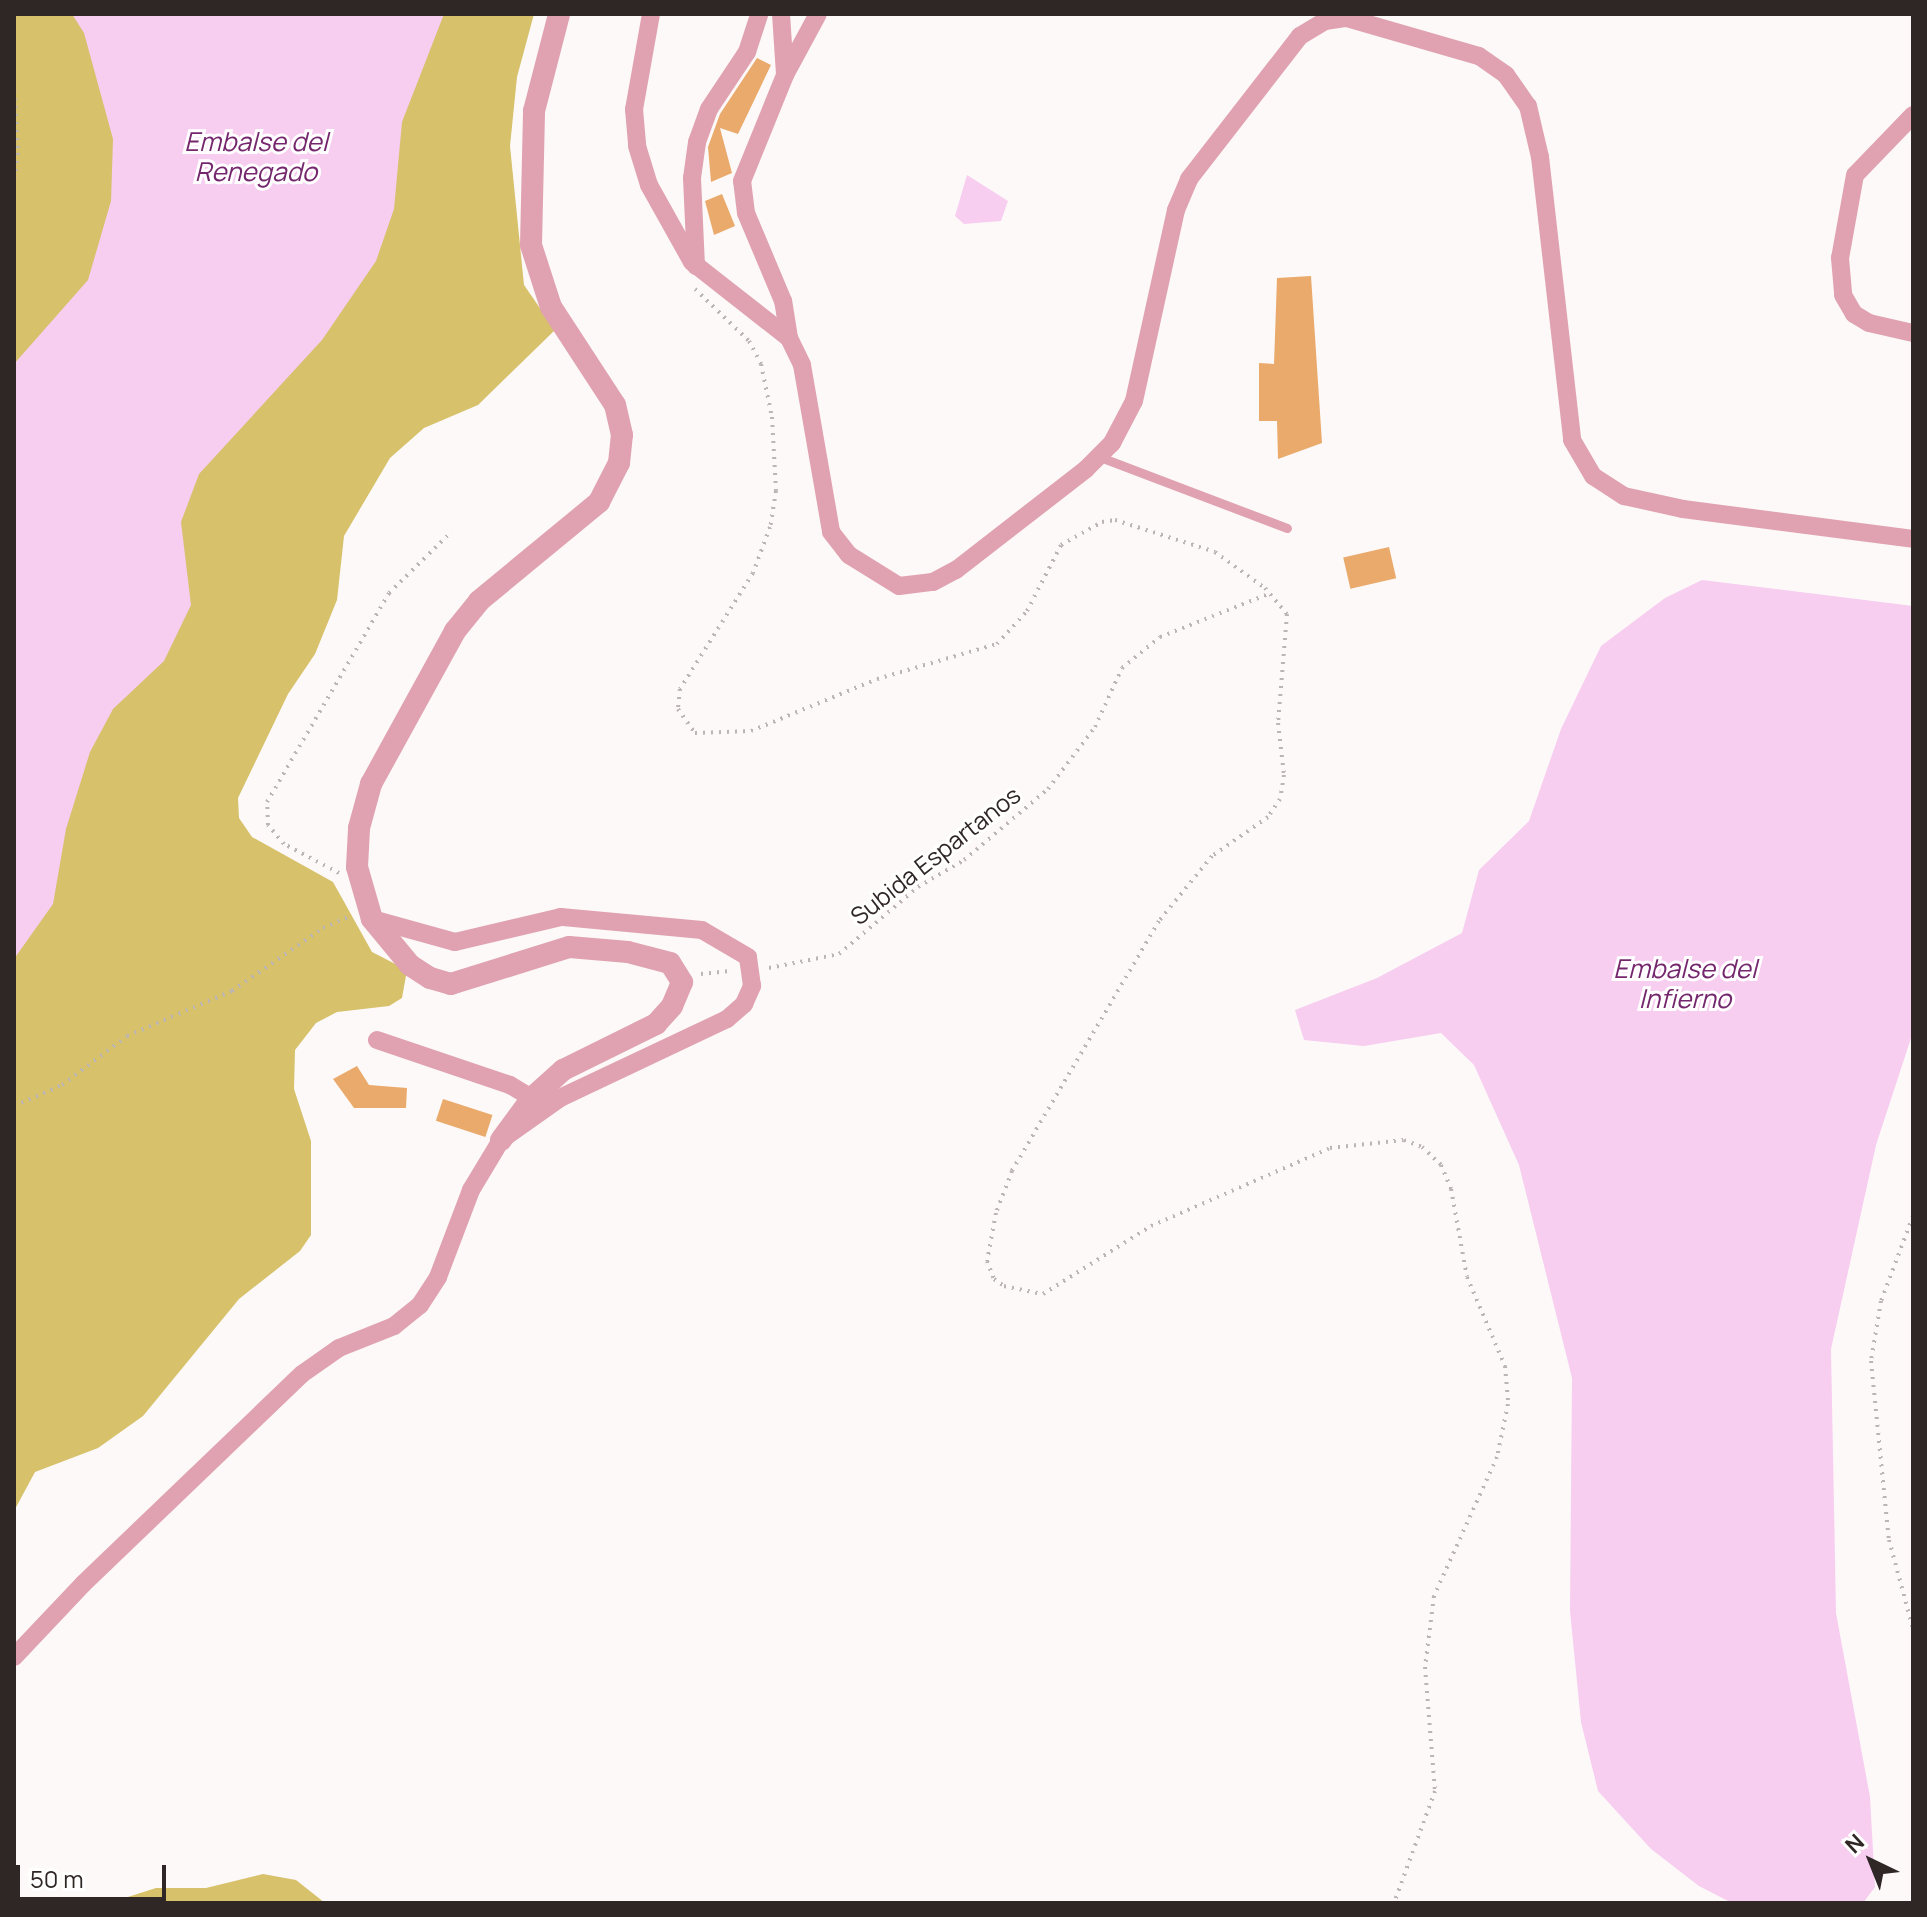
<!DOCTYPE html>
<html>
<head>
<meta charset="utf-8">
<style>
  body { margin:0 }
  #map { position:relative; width:1927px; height:1917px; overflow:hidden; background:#fdf9f8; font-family:Manrope,sans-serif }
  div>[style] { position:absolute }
  .forest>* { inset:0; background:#d7c16b }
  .water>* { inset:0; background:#f7cdf0 }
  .building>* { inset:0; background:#eaaa6b; transform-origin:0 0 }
  .path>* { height:4px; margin-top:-2px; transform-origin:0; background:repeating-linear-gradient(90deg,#bbb6b5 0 2px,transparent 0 8px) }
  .service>* { height:9px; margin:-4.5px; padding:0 4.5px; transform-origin:4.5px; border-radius:4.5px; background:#e0a2b1 }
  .minor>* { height:18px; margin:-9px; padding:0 9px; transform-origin:9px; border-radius:9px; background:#e0a2b1 }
  .tertiary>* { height:22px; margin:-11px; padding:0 11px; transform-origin:11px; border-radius:11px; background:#e0a2b1 }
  span { translate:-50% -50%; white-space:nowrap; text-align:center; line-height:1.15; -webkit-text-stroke:6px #fff; paint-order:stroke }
  .street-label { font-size:24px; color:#2f2725 }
  .water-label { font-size:26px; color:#75276d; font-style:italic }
  .frame { position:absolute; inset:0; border:16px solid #2f2725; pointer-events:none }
  .north { position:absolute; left:1831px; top:1821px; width:80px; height:80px; -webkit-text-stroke:6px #fff; paint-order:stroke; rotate:317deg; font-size:22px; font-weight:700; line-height:32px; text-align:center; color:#2f2725 }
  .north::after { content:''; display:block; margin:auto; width:28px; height:36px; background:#2f2725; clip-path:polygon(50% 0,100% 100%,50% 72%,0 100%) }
  .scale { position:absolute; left:16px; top:1865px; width:150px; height:36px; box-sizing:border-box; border:4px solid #2f2725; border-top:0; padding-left:10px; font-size:24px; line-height:28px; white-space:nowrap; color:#2f2725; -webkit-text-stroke:6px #fff; paint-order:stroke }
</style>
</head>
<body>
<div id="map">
  <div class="forest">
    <i style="clip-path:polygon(14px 14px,534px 14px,517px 77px,510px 146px,524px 285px,555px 330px,478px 405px,424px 428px,390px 458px,344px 536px,337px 600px,315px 654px,288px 694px,238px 798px,239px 818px,252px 837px,333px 882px,372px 952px,407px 970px,402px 998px,389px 1006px,337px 1012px,316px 1023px,295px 1050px,294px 1089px,311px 1141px,311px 1235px,300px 1251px,239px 1299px,143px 1416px,98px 1448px,35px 1472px,14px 1511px)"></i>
    <i style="clip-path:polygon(263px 1874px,296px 1880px,325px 1903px,109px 1903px,156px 1888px,206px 1888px)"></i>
  </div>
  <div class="water">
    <i style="clip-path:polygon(72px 14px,444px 14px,402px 122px,394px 209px,376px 261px,322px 340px,199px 474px,181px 522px,191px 605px,164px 661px,113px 709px,90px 752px,66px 829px,53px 904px,14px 959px,14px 364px,88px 280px,111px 201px,113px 139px,84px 33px)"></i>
    <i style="clip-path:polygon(967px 175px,1008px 201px,1001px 221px,964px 224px,955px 216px)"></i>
    <i style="clip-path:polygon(1702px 580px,1913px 606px,1913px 1032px,1876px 1145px,1831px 1349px,1836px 1613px,1870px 1797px,1875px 1887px,1863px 1903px,1732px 1903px,1699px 1886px,1651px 1849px,1598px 1791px,1581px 1722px,1570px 1611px,1572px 1378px,1519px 1165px,1474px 1065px,1441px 1033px,1364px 1046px,1304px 1040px,1295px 1010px,1377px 978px,1462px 933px,1479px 870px,1529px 821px,1561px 729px,1601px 646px,1665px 598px)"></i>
  </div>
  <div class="building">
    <i style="clip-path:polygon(757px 58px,771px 65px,738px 134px,720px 128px,732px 173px,711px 182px,708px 147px,720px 114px)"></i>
    <i style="clip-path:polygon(722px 194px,735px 226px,714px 235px,705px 201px)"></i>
    <i style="clip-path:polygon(1311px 276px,1322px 443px,1278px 459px,1277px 421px,1259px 421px,1259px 363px,1274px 364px,1277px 278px)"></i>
    <i style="left:1389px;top:547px;width:32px;height:47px;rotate:77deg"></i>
    <i style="clip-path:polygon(357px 1066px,369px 1085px,407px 1088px,406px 1108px,354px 1108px,333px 1079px)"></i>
    <i style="left:443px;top:1099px;width:52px;height:23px;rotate:18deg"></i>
  </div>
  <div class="path">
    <i style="left:14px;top:82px;width:71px;rotate:86.8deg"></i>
    <i style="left:18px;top:153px;width:28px;rotate:98deg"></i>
    <i style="left:695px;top:289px;width:75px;rotate:43.9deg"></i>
    <i style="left:749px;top:341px;width:26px;rotate:62deg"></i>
    <i style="left:761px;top:364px;width:54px;rotate:78.3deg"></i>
    <i style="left:772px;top:417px;width:74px;rotate:86.9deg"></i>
    <i style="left:776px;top:491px;width:36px;rotate:99deg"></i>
    <i style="left:770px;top:527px;width:49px;rotate:110.3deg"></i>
    <i style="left:753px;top:573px;width:137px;rotate:122.2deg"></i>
    <i style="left:680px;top:689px;width:20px;rotate:96deg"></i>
    <i style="left:678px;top:709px;width:29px;rotate:55deg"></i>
    <i style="left:695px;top:733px;width:56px;rotate:-2deg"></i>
    <i style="left:751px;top:731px;width:136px;rotate:-22.4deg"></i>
    <i style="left:877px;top:679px;width:125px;rotate:-16.3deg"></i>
    <i style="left:997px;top:644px;width:45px;rotate:-47.7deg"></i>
    <i style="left:1027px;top:611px;width:74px;rotate:-62.7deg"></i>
    <i style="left:1061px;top:545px;width:47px;rotate:-29.3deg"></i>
    <i style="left:1102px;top:522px;width:13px;rotate:-9deg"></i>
    <i style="left:1115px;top:520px;width:105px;rotate:17.7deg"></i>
    <i style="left:1215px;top:552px;width:62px;rotate:35.8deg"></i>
    <i style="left:1265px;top:588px;width:34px;rotate:50deg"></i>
    <i style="left:1287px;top:614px;width:109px;rotate:94.7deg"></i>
    <i style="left:1278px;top:723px;width:52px;rotate:83.4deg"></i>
    <i style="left:1284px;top:775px;width:24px;rotate:99deg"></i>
    <i style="left:1280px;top:799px;width:22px;rotate:124deg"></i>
    <i style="left:1268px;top:817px;width:68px;rotate:145.1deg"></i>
    <i style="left:1212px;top:856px;width:84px;rotate:129.2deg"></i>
    <i style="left:1159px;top:921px;width:290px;rotate:120.5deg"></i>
    <i style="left:1012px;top:1171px;width:45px;rotate:110.9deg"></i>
    <i style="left:996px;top:1213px;width:49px;rotate:100.6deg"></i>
    <i style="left:987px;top:1261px;width:19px;rotate:69deg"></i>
    <i style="left:994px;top:1279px;width:12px;rotate:35deg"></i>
    <i style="left:1004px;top:1286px;width:40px;rotate:12deg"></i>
    <i style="left:1043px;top:1294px;width:128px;rotate:-32.2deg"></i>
    <i style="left:1151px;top:1226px;width:195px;rotate:-23.5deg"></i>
    <i style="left:1330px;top:1148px;width:74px;rotate:-6.2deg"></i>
    <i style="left:1404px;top:1140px;width:19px;rotate:21deg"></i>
    <i style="left:1422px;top:1147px;width:26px;rotate:43deg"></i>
    <i style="left:1441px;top:1165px;width:26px;rotate:67deg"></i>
    <i style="left:1451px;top:1189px;width:89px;rotate:79.7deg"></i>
    <i style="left:1467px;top:1277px;width:97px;rotate:66.9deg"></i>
    <i style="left:1505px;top:1366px;width:38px;rotate:85deg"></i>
    <i style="left:1508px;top:1404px;width:54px;rotate:101.7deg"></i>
    <i style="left:1497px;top:1457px;width:153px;rotate:114.4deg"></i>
    <i style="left:1434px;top:1596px;width:72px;rotate:97.2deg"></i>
    <i style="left:1425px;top:1667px;width:124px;rotate:85.4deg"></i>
    <i style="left:1435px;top:1791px;width:119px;rotate:110.1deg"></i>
    <i style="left:339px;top:873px;width:62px;rotate:-152.2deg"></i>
    <i style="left:284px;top:844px;width:25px;rotate:-130deg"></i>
    <i style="left:268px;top:825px;width:23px;rotate:-92deg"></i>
    <i style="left:267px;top:802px;width:242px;rotate:-59.7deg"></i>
    <i style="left:389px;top:593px;width:88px;rotate:-44.5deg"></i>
    <i style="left:769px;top:968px;width:71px;rotate:-11.3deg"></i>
    <i style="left:839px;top:954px;width:104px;rotate:-40.3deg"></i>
    <i style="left:918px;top:887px;width:53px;rotate:-30.4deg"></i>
    <i style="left:964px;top:860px;width:110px;rotate:-40.2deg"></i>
    <i style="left:1048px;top:789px;width:78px;rotate:-52.8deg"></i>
    <i style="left:1095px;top:727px;width:65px;rotate:-65.4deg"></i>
    <i style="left:1122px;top:668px;width:49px;rotate:-39.2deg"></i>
    <i style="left:1160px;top:637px;width:119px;rotate:-21.6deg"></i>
    <i style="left:701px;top:974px;width:31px;rotate:-6deg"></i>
    <i style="left:14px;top:1106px;width:52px;rotate:-23.6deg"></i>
    <i style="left:62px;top:1085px;width:81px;rotate:-37deg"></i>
    <i style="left:127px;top:1036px;width:114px;rotate:-23.2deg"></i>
    <i style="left:232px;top:991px;width:111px;rotate:-34.7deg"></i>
    <i style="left:323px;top:928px;width:30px;rotate:-24deg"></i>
    <i style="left:1913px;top:1216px;width:91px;rotate:110.6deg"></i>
    <i style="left:1881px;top:1301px;width:61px;rotate:99.5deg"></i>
    <i style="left:1871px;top:1361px;width:180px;rotate:84.3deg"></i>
    <i style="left:1889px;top:1540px;width:92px;rotate:74.9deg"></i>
  </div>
  <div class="service">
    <i style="left:1100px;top:457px;width:200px;rotate:20.8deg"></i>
  </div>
  <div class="minor">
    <i style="left:651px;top:14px;width:97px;rotate:100.1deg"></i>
    <i style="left:634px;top:109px;width:37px;rotate:85deg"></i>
    <i style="left:637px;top:146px;width:41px;rotate:72.9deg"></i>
    <i style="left:649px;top:185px;width:88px;rotate:60.8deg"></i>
    <i style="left:692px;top:262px;width:123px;rotate:38.1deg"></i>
    <i style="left:789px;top:338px;width:30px;rotate:64deg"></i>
    <i style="left:802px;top:365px;width:169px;rotate:80.1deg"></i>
    <i style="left:831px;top:532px;width:29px;rotate:52deg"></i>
    <i style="left:849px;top:555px;width:59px;rotate:31.8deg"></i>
    <i style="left:899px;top:586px;width:34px;rotate:-7deg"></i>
    <i style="left:933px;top:582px;width:26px;rotate:-28deg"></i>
    <i style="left:956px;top:570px;width:165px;rotate:-37.8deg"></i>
    <i style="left:1086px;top:469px;width:37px;rotate:-45deg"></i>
    <i style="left:1112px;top:443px;width:47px;rotate:-62.4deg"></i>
    <i style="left:1134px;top:401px;width:196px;rotate:-77.6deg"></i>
    <i style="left:1176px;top:210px;width:34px;rotate:-67deg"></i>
    <i style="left:1189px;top:179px;width:181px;rotate:-52.2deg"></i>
    <i style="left:1300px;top:36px;width:29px;rotate:-31deg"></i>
    <i style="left:1325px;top:21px;width:22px;rotate:-8deg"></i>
    <i style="left:1347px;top:18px;width:137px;rotate:16.1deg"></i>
    <i style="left:1479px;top:56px;width:33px;rotate:35deg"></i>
    <i style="left:1506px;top:75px;width:38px;rotate:55deg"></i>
    <i style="left:1528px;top:106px;width:52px;rotate:76.8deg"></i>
    <i style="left:1540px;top:157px;width:285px;rotate:83.5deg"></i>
    <i style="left:1572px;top:440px;width:42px;rotate:59.7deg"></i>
    <i style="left:1593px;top:476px;width:37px;rotate:33deg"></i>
    <i style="left:1624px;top:496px;width:60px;rotate:12.4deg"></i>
    <i style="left:1683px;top:509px;width:232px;rotate:7.4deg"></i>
    <i style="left:781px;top:14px;width:61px;rotate:86.2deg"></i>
    <i style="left:1913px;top:115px;width:83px;rotate:134deg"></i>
    <i style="left:1855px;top:175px;width:84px;rotate:100.2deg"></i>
    <i style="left:1840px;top:258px;width:37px;rotate:85deg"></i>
    <i style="left:1843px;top:295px;width:22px;rotate:60deg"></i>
    <i style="left:1854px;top:314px;width:17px;rotate:31deg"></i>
    <i style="left:1869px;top:323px;width:45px;rotate:12.8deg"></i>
    <i style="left:696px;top:266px;width:88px;rotate:-92.6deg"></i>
    <i style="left:692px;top:178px;width:36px;rotate:-82deg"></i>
    <i style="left:697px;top:142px;width:35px;rotate:-70deg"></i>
    <i style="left:709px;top:109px;width:69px;rotate:-56.3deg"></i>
    <i style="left:747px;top:52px;width:40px;rotate:-72deg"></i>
    <i style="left:789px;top:338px;width:37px;rotate:-99deg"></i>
    <i style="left:783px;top:301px;width:95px;rotate:-112.8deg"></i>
    <i style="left:746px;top:213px;width:32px;rotate:-97deg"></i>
    <i style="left:742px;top:181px;width:114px;rotate:-67.9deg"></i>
    <i style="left:785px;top:75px;width:69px;rotate:-61.6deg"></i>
    <i style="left:377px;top:1040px;width:140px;rotate:18.7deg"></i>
    <i style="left:510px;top:1085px;width:26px;rotate:31deg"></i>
    <i style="left:14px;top:1657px;width:100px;rotate:-46.6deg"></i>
    <i style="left:83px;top:1584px;width:303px;rotate:-43.8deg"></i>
    <i style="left:302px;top:1374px;width:45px;rotate:-35.1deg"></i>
    <i style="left:339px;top:1348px;width:59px;rotate:-21.8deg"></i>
    <i style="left:394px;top:1326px;width:33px;rotate:-39deg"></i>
    <i style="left:420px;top:1305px;width:33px;rotate:-57deg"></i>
    <i style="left:438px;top:1277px;width:93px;rotate:-69.2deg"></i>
    <i style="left:471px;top:1190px;width:58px;rotate:-59deg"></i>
    <i style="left:501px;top:1140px;width:72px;rotate:-35.4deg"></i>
    <i style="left:560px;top:1098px;width:185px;rotate:-25.3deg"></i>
    <i style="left:727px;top:1019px;width:23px;rotate:-41deg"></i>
    <i style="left:744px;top:1004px;width:20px;rotate:-66deg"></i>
    <i style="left:752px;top:986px;width:29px;rotate:-98deg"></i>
    <i style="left:748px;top:957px;width:53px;rotate:-149.6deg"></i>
    <i style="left:702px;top:930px;width:142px;rotate:-174.7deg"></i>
    <i style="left:561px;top:917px;width:109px;rotate:166.7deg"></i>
    <i style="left:455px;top:942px;width:86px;rotate:-164.5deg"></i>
  </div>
  <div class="tertiary">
    <i style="left:501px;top:1140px;width:52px;rotate:-53.6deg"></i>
    <i style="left:532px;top:1098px;width:42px;rotate:-42.1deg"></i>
    <i style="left:563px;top:1070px;width:104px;rotate:-26.3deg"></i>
    <i style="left:656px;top:1024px;width:24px;rotate:-48deg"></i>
    <i style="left:672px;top:1006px;width:26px;rotate:-67deg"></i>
    <i style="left:682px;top:982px;width:22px;rotate:-122deg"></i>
    <i style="left:670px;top:963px;width:43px;rotate:-165.3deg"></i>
    <i style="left:628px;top:952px;width:59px;rotate:-175.2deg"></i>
    <i style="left:569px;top:947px;width:124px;rotate:162.6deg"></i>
    <i style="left:451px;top:984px;width:22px;rotate:-164deg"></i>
    <i style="left:430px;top:978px;width:24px;rotate:-147deg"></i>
    <i style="left:410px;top:965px;width:60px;rotate:-129.6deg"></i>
    <i style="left:372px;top:919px;width:54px;rotate:-106.1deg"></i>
    <i style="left:357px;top:867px;width:39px;rotate:-87deg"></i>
    <i style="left:359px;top:828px;width:46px;rotate:-74.7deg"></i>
    <i style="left:371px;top:784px;width:175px;rotate:-61.2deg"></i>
    <i style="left:455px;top:631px;width:38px;rotate:-51deg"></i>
    <i style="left:479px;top:601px;width:156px;rotate:-39.5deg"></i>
    <i style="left:599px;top:502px;width:44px;rotate:-62.9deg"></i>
    <i style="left:619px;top:463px;width:28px;rotate:-84deg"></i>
    <i style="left:622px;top:435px;width:31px;rotate:-103deg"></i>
    <i style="left:615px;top:405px;width:117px;rotate:-123.1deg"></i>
    <i style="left:551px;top:307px;width:65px;rotate:-107.9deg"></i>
    <i style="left:531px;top:245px;width:134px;rotate:-88.7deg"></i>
    <i style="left:534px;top:111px;width:100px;rotate:-75.5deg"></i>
  </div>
  <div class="street-label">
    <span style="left:935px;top:855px;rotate:-38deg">Subida Espartanos</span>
  </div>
  <div class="water-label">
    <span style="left:256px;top:157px">Embalse del<br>Renegado</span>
    <span style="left:1685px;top:984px">Embalse del<br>Infierno</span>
  </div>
  <div class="frame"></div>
  <div class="north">N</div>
  <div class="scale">50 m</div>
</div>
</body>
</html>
